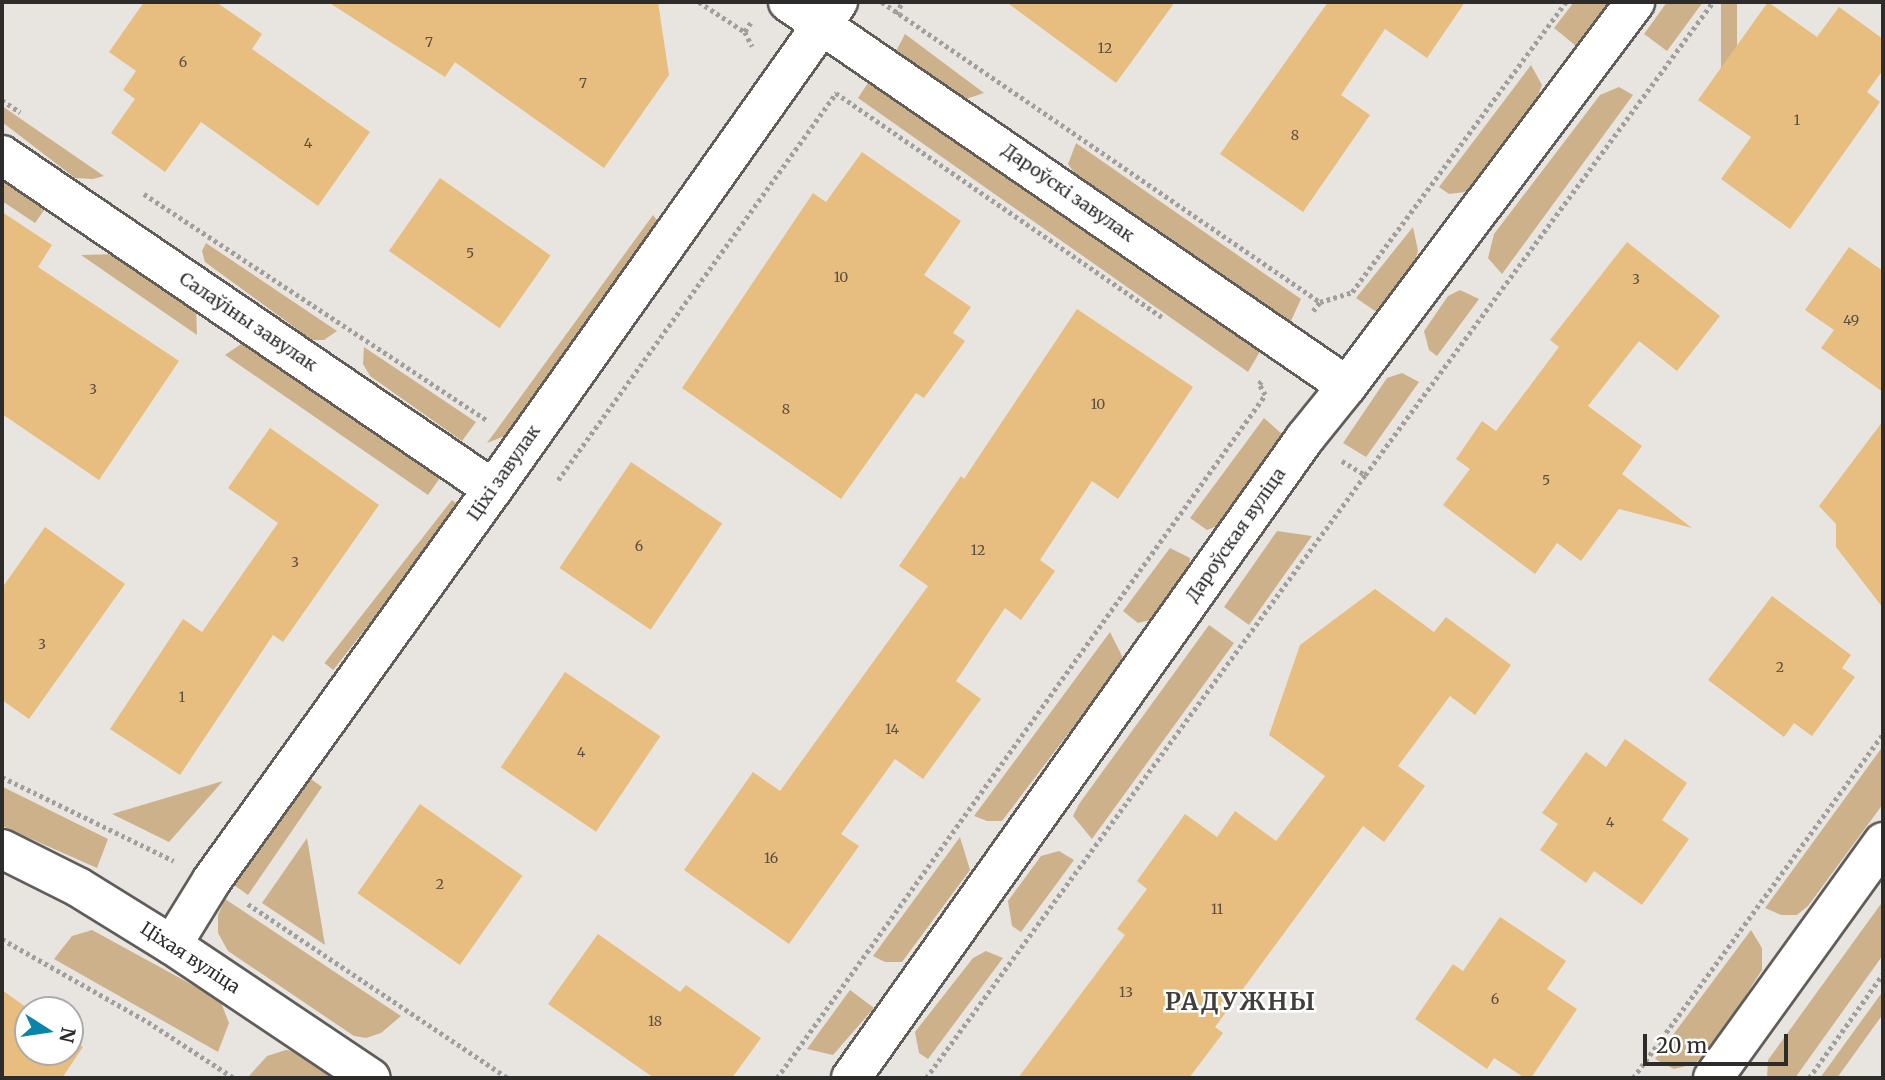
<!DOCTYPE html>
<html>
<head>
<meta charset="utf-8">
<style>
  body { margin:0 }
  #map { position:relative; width:1885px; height:1080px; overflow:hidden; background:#e8e5e1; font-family:Merriweather,serif }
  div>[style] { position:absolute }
  .green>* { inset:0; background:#cdb18b; transform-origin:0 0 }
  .building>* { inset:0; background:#e7bd80; transform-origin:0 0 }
  .path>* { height:4.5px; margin-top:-2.25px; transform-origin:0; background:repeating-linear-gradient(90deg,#a19e9b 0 3.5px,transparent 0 7px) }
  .roads { filter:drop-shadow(2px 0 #605d5a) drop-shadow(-2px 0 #605d5a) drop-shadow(0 2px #605d5a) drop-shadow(0 -2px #605d5a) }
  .street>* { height:38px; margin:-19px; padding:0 19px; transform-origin:19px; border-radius:19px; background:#fff }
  span { translate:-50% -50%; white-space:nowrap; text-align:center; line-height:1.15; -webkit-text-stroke:5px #fff; paint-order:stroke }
  .number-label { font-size:14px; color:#5c5040 }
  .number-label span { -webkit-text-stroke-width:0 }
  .street-label { font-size:18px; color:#2d2c2a }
  .district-label { font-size:24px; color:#413f3c; font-weight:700; letter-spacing:2px }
  .frame { position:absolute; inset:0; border:4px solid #2d2c2a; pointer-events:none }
  .north { position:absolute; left:14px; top:996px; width:70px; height:70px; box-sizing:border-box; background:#fff; border:2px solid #ababaa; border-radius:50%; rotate:102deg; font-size:19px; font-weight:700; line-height:28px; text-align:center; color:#2d2c2a }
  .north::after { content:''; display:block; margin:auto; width:24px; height:32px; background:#0985a9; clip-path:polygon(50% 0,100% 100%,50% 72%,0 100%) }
  .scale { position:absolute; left:1643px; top:1034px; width:145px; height:32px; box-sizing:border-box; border:4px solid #2d2c2a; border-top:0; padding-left:9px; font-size:21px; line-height:24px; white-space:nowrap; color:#2d2c2a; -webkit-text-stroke:5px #fff; paint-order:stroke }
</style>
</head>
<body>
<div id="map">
  <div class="green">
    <i style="clip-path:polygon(1574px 2px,1609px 2px,1576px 46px,1554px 28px)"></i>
    <i style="clip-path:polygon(1667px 2px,1703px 2px,1667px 51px,1644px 34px)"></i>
    <i style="left:1721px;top:2px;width:16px;height:79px"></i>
    <i style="clip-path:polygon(905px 34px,984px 93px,963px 100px,895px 53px)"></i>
    <i style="clip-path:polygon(1531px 65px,1542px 85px,1537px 98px,1478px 182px,1465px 192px,1449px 194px,1439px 187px)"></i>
    <i style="clip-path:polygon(868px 83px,1262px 348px,1248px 372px,858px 98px)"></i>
    <i style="clip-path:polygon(1619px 87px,1633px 95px,1502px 274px,1488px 258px,1494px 234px,1600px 95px)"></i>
    <i style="clip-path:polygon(2px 106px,104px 176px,93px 179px,75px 178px,2px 122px)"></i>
    <i style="clip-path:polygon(1076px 143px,1301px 299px,1290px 323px,1078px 178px,1068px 164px)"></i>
    <i style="clip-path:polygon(2px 177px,47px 206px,35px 223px,2px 201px)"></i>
    <i style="clip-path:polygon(653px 215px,659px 223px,507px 435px,487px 443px)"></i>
    <i style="clip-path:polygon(1413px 227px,1418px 251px,1413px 267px,1381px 315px,1356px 298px)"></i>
    <i style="clip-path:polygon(206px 243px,337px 331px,324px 340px,312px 340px,205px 262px,202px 251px)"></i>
    <i style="clip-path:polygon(119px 254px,196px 308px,197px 335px,81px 255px)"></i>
    <i style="clip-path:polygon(1460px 290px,1479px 299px,1437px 356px,1429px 350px,1424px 331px,1448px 296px)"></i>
    <i style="clip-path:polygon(244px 342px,442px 475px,428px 495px,225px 355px)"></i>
    <i style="clip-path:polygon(364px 347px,476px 422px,462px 441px,370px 376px,363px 364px)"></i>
    <i style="clip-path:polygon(1402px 373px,1419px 382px,1366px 457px,1343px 443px,1387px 378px)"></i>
    <i style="clip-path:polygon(1264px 418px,1283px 435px,1222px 524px,1207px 530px,1190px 518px)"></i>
    <i style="left:452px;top:500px;width:11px;height:207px;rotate:38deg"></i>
    <i style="clip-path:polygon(1277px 531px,1312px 536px,1249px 625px,1224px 607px)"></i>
    <i style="clip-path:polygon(1170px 548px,1190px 558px,1189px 569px,1150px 620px,1138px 623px,1123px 611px)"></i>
    <i style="clip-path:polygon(1209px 625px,1234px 643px,1092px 839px,1073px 816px,1079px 804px)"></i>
    <i style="clip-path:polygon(1110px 632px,1124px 660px,1002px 821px,987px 821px,974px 816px)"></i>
    <i style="clip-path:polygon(1883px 746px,1883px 804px,1808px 906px,1797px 915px,1781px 915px,1765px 908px)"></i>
    <i style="clip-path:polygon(311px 779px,322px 787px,248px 895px,234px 885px)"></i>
    <i style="clip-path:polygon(223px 781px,169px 842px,112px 814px)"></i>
    <i style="clip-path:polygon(3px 787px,108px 839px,97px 868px,2px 826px)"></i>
    <i style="clip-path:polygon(960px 837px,970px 870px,902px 962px,885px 962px,873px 956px)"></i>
    <i style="clip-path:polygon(307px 838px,325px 945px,262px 903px)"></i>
    <i style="clip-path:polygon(1059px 851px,1074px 860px,1021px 932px,1012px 926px,1008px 901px,1041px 856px)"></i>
    <i style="clip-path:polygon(225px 899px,401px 1016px,381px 1033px,366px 1038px,354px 1036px,228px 951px,218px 933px,218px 915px)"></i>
    <i style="clip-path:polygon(1883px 901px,1883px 955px,1795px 1078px,1767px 1078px,1768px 1060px)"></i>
    <i style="clip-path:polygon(92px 930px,220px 1000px,229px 1023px,218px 1052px,54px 959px,72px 936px)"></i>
    <i style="clip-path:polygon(1751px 930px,1762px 948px,1762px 970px,1712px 1048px,1694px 1064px,1674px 1069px,1655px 1059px)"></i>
    <i style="clip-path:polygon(986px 951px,1003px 958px,928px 1059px,919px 1053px,915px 1032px,973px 958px)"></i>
    <i style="clip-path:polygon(850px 990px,874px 1008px,833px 1055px,807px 1049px)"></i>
    <i style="clip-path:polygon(1883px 991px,1883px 1014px,1837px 1078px,1820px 1078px)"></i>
    <i style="clip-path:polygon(286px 1050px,301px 1052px,338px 1078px,249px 1076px,267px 1056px)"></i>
  </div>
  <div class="building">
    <i style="clip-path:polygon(144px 2px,216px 2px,262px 34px,252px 49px,370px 132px,318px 206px,201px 122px,165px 172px,111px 133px,135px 99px,123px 90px,136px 71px,109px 52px)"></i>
    <i style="clip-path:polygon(328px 2px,658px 2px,669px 75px,604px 168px,455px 62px,445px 77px)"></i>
    <i style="clip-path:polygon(1006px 2px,1175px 2px,1116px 83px)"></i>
    <i style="clip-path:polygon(1328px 2px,1465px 2px,1427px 58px,1385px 29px,1341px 95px,1370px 115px,1303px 212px,1220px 154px)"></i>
    <i style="clip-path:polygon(1768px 2px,1817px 37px,1839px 7px,1883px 39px,1883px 70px,1867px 92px,1880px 102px,1790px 229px,1721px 179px,1751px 137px,1698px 100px)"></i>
    <i style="clip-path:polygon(862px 152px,961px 221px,924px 275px,971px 307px,953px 333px,965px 341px,924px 398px,916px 393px,841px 499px,682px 388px,813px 193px,826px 202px)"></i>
    <i style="left:440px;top:178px;width:135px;height:89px;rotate:35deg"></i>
    <i style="clip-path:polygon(2px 212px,52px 245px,38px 267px,179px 361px,99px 480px,2px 414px)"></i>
    <i style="clip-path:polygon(1627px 242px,1720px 316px,1677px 371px,1639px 341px,1588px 406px,1642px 446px,1622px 474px,1692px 528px,1619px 509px,1581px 561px,1557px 543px,1535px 574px,1443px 505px,1470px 469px,1456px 459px,1482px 421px,1496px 431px,1559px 347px,1550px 340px)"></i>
    <i style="clip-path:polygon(1849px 247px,1883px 271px,1883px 392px,1821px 348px,1834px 330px,1805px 310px)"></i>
    <i style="clip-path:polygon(1077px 309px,1193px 387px,1118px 499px,1092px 481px,1040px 560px,1055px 571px,1021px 620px,1005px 608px,956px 681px,981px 699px,923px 779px,895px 759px,841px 834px,859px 846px,789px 944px,684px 870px,753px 772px,780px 791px,928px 586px,899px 566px,961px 476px,964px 479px)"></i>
    <i style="clip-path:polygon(1883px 421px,1883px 608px,1836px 547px,1836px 524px,1819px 506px)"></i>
    <i style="clip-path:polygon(270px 428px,379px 505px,283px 642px,273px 635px,180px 775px,110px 729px,183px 619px,202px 632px,278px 523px,228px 488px)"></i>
    <i style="left:631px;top:462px;width:110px;height:128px;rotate:34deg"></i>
    <i style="clip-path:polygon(45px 527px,125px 584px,29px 719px,2px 700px,2px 588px)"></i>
    <i style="clip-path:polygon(1375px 589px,1434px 632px,1446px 617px,1511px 665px,1475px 715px,1450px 696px,1398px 766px,1425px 786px,1384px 842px,1363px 826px,1215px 1027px,1223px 1033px,1189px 1078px,1018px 1078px,1125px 935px,1117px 929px,1147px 889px,1137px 881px,1185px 814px,1217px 837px,1235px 811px,1276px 841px,1325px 776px,1269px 735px,1300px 645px)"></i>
    <i style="clip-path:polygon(1772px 596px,1851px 655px,1842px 668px,1855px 677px,1812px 736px,1794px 723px,1784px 737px,1708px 680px)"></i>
    <i style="left:565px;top:672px;width:115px;height:115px;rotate:34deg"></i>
    <i style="clip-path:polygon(1625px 739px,1687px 783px,1662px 820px,1689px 839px,1642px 905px,1594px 871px,1586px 883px,1540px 850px,1558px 824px,1542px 813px,1586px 752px,1606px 767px)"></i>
    <i style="left:420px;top:804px;width:125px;height:109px;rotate:35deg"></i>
    <i style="clip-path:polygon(1500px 917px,1566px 961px,1547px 989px,1577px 1009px,1531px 1078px,1525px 1078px,1494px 1058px,1487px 1069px,1415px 1019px,1453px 964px,1463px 971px)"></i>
    <i style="clip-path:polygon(598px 934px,680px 992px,686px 985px,761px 1038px,732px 1078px,654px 1078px,548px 1004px)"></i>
    <i style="clip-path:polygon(2px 990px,30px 1010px,28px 1052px,70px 1052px,70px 1038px,83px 1047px,62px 1078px,2px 1078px)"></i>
  </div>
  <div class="path">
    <i style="left:699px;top:2px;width:55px;rotate:33.1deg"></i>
    <i style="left:882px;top:2px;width:531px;rotate:34.41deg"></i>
    <i style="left:896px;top:14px;width:13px;rotate:-63deg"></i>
    <i style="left:751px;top:23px;width:11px;rotate:124deg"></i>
    <i style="left:745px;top:32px;width:16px;rotate:63deg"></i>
    <i style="left:2px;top:100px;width:22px;rotate:34deg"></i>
    <i style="left:144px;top:194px;width:412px;rotate:33.4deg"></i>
    <i style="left:1313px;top:311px;width:11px;rotate:-52deg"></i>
    <i style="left:1320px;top:302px;width:34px;rotate:-17deg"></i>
    <i style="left:1352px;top:292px;width:360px;rotate:-53.6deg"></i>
    <i style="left:1342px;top:461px;width:27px;rotate:31deg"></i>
    <i style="left:1365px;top:475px;width:587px;rotate:-53.66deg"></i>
    <i style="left:558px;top:480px;width:477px;rotate:-54.3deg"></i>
    <i style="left:836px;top:93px;width:397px;rotate:34.5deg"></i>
    <i style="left:2px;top:777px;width:191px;rotate:26deg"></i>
    <i style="left:248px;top:904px;width:313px;rotate:33.8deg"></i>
    <i style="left:2px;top:939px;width:168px;rotate:29.6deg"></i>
    <i style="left:148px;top:1022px;width:103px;rotate:33.1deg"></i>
    <i style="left:777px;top:1078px;width:839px;rotate:-54.45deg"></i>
    <i style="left:1265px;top:395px;width:13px;rotate:-119deg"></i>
    <i style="left:1259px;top:384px;width:5px;rotate:-53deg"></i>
    <i style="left:926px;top:1078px;width:746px;rotate:-53.94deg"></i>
    <i style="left:1633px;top:1078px;width:425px;rotate:-54deg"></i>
    <i style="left:1809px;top:1078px;width:128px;rotate:-54.6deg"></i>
  </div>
  <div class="roads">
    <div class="street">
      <i style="left:788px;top:2px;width:678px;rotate:34.49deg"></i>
      <i style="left:2px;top:155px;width:594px;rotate:34.23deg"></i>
      <i style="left:2px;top:849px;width:85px;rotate:26.6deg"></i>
      <i style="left:78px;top:887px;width:110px;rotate:31.7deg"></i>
      <i style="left:172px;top:945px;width:239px;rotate:33.8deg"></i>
      <i style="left:172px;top:945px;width:76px;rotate:-58.4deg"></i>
      <i style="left:212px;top:880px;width:481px;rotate:-54.3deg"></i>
      <i style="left:493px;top:489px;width:597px;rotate:-54.69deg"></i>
      <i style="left:851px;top:1078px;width:785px;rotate:-54.65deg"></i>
      <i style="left:1305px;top:438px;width:67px;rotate:-51.1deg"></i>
      <i style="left:1347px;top:386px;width:480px;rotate:-53.1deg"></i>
      <i style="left:1713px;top:1078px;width:291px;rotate:-54.2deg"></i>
    </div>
  </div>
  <div class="number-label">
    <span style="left:429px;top:42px">7</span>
    <span style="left:1105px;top:48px">12</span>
    <span style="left:183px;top:62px">6</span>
    <span style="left:583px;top:83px">7</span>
    <span style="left:1797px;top:120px">1</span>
    <span style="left:1295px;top:135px">8</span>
    <span style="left:308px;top:143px">4</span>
    <span style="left:470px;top:253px">5</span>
    <span style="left:841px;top:277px">10</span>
    <span style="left:1636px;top:279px">3</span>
    <span style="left:1851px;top:320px">49</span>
    <span style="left:93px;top:389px">3</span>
    <span style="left:1098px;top:404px">10</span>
    <span style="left:786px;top:409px">8</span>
    <span style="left:1546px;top:480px">5</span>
    <span style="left:639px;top:546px">6</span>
    <span style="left:978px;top:550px">12</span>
    <span style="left:295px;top:562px">3</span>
    <span style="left:42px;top:644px">3</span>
    <span style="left:1780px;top:667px">2</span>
    <span style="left:182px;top:697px">1</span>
    <span style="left:892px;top:729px">14</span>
    <span style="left:581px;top:752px">4</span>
    <span style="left:1610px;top:822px">4</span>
    <span style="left:771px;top:858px">16</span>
    <span style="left:440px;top:884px">2</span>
    <span style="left:1217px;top:909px">11</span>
    <span style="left:1126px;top:992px">13</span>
    <span style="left:1495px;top:999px">6</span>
    <span style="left:655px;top:1021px">18</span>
  </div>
  <div class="street-label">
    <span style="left:1068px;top:193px;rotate:35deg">Дароўскі завулак</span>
    <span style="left:248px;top:322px;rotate:34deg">Салаўіны завулак</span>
    <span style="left:504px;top:473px;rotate:-55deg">Ціхі завулак</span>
    <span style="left:1236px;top:535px;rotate:-55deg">Дароўская вуліца</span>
    <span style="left:190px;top:958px;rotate:33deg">Ціхая вуліца</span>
  </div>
  <div class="district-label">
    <span style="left:1241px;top:1002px">РАДУЖНЫ</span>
  </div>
  <div class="frame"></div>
  <div class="north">N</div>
  <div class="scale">20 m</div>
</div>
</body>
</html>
